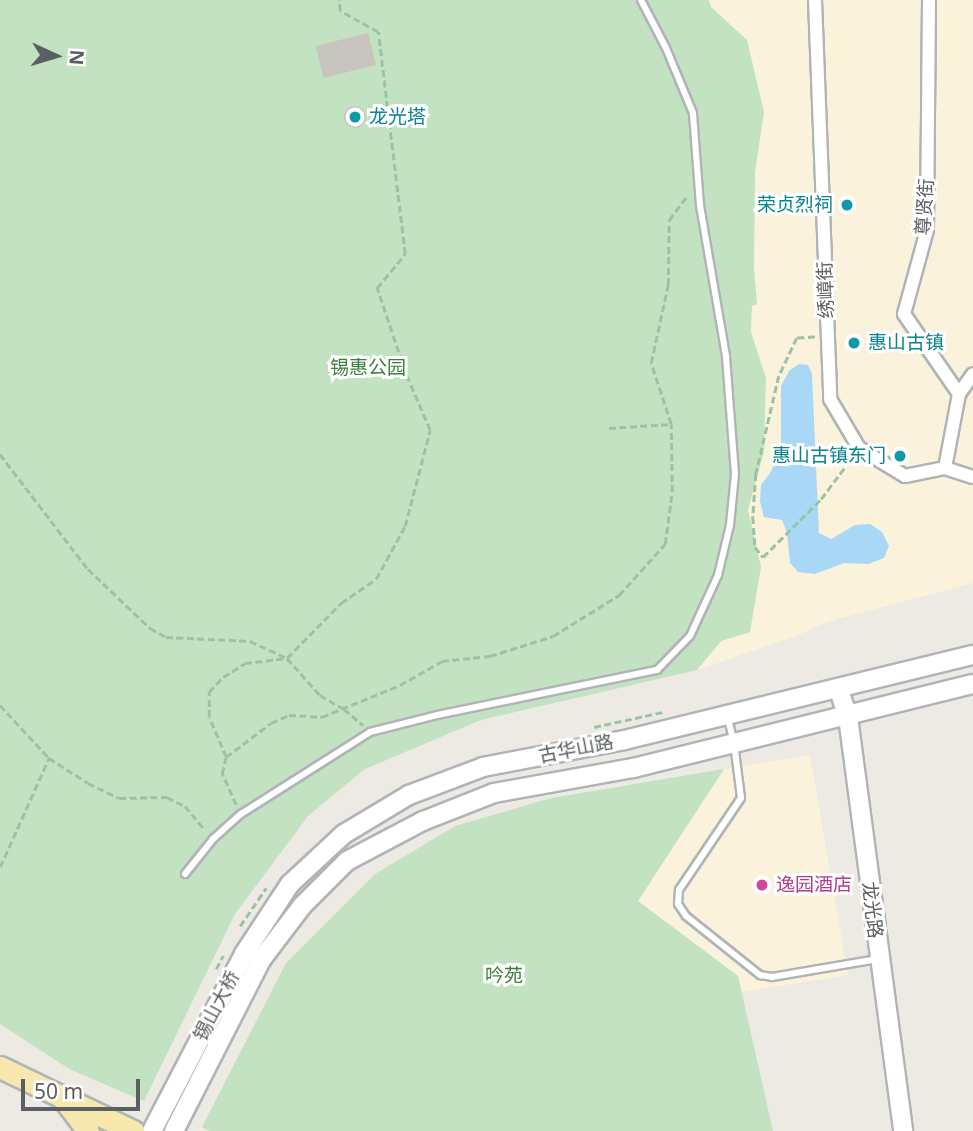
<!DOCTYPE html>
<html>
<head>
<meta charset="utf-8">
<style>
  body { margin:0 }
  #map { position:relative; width:973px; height:1131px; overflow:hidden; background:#eceae3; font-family:"Noto Sans","Noto Sans SC",sans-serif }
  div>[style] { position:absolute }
  .commercial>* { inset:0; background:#faf2db }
  .green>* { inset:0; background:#c3e2c2 }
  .water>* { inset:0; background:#a9d8f6 }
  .building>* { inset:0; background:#c8c5c0; transform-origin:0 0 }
  .round { border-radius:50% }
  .path>* { height:2.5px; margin-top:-1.25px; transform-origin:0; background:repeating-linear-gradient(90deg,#9cc2a5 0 7px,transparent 0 10.5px) }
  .roads { filter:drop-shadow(2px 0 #b1b4b7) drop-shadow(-2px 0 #b1b4b7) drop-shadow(0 2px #b1b4b7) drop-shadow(0 -2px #b1b4b7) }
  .lane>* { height:6px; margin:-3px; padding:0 3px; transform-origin:3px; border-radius:3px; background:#fff }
  .street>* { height:12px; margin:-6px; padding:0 6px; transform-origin:6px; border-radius:6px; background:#fff }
  .secondary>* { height:18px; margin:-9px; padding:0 9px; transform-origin:9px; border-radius:9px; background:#fff }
  .primary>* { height:21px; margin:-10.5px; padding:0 10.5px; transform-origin:10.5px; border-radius:10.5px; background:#f7e8ae }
  .dots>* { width:19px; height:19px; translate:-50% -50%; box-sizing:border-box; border:4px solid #fff; border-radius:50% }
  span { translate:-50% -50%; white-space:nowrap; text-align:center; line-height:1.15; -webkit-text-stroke:6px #fff; paint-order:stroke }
  .culture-label { font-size:19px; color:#0d838f }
  .left { translate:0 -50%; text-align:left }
  .right { translate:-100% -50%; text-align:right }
  .street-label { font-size:19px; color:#5b5f62 }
  .park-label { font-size:19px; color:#3d803d }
  .hotel-label { font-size:19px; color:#b23c85 }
  .north { position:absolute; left:21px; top:21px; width:70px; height:70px; -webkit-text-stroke:5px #fff; paint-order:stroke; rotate:94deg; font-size:19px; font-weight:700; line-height:28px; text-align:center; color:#5b5f62 }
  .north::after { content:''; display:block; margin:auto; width:24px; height:32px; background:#5b5f62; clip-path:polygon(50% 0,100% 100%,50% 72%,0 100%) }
  .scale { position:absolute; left:21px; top:1079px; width:119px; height:32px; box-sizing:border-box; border:4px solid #5b5f62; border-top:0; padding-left:9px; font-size:21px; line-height:24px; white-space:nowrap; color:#5b5f62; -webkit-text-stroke:5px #fff; paint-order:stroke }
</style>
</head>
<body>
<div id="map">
  <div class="commercial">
    <i style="clip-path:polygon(709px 0,973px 0,973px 583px,827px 622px,791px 638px,697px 670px,739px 620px,746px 557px,736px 310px,757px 304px,746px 183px)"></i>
    <i style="clip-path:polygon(810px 755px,848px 975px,742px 992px,738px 976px,638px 901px,724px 769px)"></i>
  </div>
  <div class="green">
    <i style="clip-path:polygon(0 0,709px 0,711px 7px,747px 40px,764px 112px,755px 172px,754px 269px,757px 304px,752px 306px,751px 332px,766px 378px,764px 452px,748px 510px,761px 567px,750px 632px,721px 641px,697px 670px,481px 720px,365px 769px,308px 816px,235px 914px,144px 1101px,71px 1070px,0 1024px)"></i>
    <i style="clip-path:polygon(724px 769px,638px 901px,738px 976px,773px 1131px,209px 1131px,202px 1127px,286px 963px,375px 874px,455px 826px,551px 798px)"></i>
  </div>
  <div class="water">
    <i style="clip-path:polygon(799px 364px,808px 365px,812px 374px,819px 533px,831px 539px,855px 525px,870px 524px,882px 532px,889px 546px,884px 558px,868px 564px,844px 563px,815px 574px,798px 572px,790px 563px,787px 533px,782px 520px,764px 517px,760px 501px,761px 485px,771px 472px,781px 443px,781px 386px,789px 371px)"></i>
  </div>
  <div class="building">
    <i style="left:368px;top:33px;width:33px;height:54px;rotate:76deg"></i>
    <i class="round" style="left:344px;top:106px;width:22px;height:22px"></i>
  </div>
  <div class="path">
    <i style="left:815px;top:337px;width:18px;rotate:177deg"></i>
    <i style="left:797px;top:338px;width:42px;rotate:115.3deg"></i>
    <i style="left:779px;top:376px;width:101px;rotate:103.2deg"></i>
    <i style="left:756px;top:474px;width:43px;rotate:94deg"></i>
    <i style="left:753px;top:517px;width:30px;rotate:86deg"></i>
    <i style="left:755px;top:547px;width:13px;rotate:51deg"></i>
    <i style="left:763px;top:557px;width:82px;rotate:-45deg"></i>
    <i style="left:821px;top:499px;width:50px;rotate:-53.1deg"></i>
    <i style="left:609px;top:428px;width:62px;rotate:-3.7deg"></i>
    <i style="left:0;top:454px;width:145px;rotate:52.6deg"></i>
    <i style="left:88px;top:569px;width:86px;rotate:43.6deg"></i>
    <i style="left:150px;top:628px;width:18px;rotate:29deg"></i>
    <i style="left:166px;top:637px;width:84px;rotate:2.7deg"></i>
    <i style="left:250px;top:641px;width:41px;rotate:24.7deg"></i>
    <i style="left:287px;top:658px;width:50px;rotate:48.3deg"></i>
    <i style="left:320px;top:695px;width:28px;rotate:30deg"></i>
    <i style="left:344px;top:709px;width:25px;rotate:40deg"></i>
    <i style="left:0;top:705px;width:72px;rotate:47.2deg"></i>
    <i style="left:49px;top:758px;width:46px;rotate:32.7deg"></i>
    <i style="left:88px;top:783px;width:34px;rotate:26deg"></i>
    <i style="left:119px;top:798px;width:48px;rotate:-1.2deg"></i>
    <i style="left:167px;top:797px;width:20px;rotate:27deg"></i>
    <i style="left:185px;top:806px;width:31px;rotate:50deg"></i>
    <i style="left:594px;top:727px;width:71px;rotate:-12.3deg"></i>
    <i style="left:226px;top:757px;width:43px;rotate:-113deg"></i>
    <i style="left:209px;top:717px;width:25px;rotate:-90deg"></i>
    <i style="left:209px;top:692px;width:21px;rotate:-47deg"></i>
    <i style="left:223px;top:677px;width:26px;rotate:-32deg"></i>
    <i style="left:245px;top:663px;width:42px;rotate:-6.8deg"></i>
    <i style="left:287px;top:658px;width:77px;rotate:-45.5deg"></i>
    <i style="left:341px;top:603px;width:42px;rotate:-34.4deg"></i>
    <i style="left:376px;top:579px;width:60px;rotate:-61.3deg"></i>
    <i style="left:405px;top:526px;width:99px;rotate:-75.4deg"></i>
    <i style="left:430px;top:430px;width:63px;rotate:-113.3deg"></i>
    <i style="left:405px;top:372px;width:89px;rotate:-108.4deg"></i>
    <i style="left:377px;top:288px;width:44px;rotate:-50.5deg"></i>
    <i style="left:405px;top:254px;width:224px;rotate:-96.9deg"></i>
    <i style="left:378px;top:32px;width:43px;rotate:-151.1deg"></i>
    <i style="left:340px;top:11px;width:11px;rotate:-95deg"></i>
    <i style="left:236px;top:805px;width:34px;rotate:-114deg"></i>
    <i style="left:222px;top:774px;width:17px;rotate:-77deg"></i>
    <i style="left:226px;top:757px;width:56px;rotate:-37.1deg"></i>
    <i style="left:271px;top:723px;width:20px;rotate:-24deg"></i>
    <i style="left:289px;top:715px;width:33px;rotate:3deg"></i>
    <i style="left:322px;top:717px;width:84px;rotate:-22.3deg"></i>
    <i style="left:400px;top:685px;width:48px;rotate:-29.7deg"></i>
    <i style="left:442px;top:661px;width:48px;rotate:-5.9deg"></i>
    <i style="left:490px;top:656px;width:66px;rotate:-17.6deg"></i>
    <i style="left:553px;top:636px;width:78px;rotate:-31.8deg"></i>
    <i style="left:619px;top:595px;width:69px;rotate:-48deg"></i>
    <i style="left:665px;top:544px;width:52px;rotate:-82.3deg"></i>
    <i style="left:672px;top:492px;width:68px;rotate:-90.8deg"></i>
    <i style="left:671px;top:424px;width:64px;rotate:-108.2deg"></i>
    <i style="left:651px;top:363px;width:80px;rotate:-77.7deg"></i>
    <i style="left:668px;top:285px;width:65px;rotate:-89.1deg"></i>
    <i style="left:669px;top:220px;width:30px;rotate:-53deg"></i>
    <i style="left:0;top:867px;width:120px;rotate:-65.8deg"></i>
    <i style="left:240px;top:926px;width:46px;rotate:-55.6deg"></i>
    <i style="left:216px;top:969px;width:15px;rotate:-62deg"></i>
  </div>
  <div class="roads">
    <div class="lane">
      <i style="left:728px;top:718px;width:26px;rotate:77deg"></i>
      <i style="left:734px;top:743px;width:55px;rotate:82.7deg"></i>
      <i style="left:741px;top:798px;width:111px;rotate:124deg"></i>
      <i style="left:679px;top:890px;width:14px;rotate:94deg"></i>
      <i style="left:678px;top:904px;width:14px;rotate:56deg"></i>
      <i style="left:686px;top:916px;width:95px;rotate:38.6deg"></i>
      <i style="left:760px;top:975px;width:12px;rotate:9deg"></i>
      <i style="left:772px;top:977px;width:107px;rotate:-9.7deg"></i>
      <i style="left:185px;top:874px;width:45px;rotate:-51.3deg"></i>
      <i style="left:213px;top:839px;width:38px;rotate:-42deg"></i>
      <i style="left:241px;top:814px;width:153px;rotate:-32.4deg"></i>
      <i style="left:370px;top:732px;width:69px;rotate:-14.2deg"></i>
      <i style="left:437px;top:715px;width:225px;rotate:-11.6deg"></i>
      <i style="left:657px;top:670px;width:47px;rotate:-45.9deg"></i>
      <i style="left:690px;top:636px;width:67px;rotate:-65.3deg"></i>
      <i style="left:718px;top:575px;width:51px;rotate:-76.5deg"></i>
      <i style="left:730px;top:525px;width:51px;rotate:-84.4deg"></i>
      <i style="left:735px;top:474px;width:118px;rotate:-94.4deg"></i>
      <i style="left:726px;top:356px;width:153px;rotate:-99.8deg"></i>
      <i style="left:700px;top:205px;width:92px;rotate:-94.4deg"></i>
      <i style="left:693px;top:113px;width:70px;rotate:-112.6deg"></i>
      <i style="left:666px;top:48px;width:54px;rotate:-117.5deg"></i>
    </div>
    <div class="street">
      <i style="left:815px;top:0;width:399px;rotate:87.8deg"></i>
      <i style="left:830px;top:399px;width:57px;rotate:59.4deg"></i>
      <i style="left:859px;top:448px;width:54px;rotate:31.3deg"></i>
      <i style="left:905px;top:476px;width:41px;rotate:-11.3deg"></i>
      <i style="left:945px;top:468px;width:29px;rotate:18deg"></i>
      <i style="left:929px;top:0;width:230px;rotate:90.5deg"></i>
      <i style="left:927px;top:230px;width:87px;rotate:105.3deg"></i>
      <i style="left:904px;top:314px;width:97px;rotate:55.5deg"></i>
      <i style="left:945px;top:468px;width:75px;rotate:-79.3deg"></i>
      <i style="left:959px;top:394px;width:24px;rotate:-55deg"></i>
    </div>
    <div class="secondary">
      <i style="left:839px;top:690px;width:28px;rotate:72deg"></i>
      <i style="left:848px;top:717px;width:418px;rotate:82.4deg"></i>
      <i style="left:152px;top:1131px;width:199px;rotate:-62.5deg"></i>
      <i style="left:244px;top:954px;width:84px;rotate:-56.7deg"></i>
      <i style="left:290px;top:884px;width:74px;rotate:-42.8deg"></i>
      <i style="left:344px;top:834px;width:76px;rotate:-31deg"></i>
      <i style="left:409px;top:795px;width:79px;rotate:-20.7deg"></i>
      <i style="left:483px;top:767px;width:144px;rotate:-10.8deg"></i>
      <i style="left:624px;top:740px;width:359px;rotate:-13.7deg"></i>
      <i style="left:174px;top:1131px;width:192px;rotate:-63deg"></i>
      <i style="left:261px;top:960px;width:68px;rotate:-52.8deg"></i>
      <i style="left:302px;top:906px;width:64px;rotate:-45deg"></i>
      <i style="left:347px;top:861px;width:86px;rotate:-27.8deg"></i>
      <i style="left:423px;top:821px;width:76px;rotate:-21.5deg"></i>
      <i style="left:494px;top:793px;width:141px;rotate:-10.2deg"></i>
      <i style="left:633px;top:768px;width:350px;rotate:-13.9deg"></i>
    </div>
    <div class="primary">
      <i style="left:0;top:1067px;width:148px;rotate:25.7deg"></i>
      <i style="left:63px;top:1098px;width:41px;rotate:52.9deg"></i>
    </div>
  </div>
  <div class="dots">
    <i style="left:355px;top:117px;background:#0f9aa8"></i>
    <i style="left:847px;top:205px;background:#0f9aa8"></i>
    <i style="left:854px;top:343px;background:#0f9aa8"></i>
    <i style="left:900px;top:456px;background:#0f9aa8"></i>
    <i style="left:762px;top:885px;background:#d1479c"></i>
  </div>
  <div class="culture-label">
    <span class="left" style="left:369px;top:117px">龙光塔</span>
    <span class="right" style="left:833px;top:205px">荣贞烈祠</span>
    <span class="left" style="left:868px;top:343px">惠山古镇</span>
    <span class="right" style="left:886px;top:456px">惠山古镇东门</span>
  </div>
  <div class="street-label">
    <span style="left:925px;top:207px;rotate:-86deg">尊贤街</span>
    <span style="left:826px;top:290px;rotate:-92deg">绣嶂街</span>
    <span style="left:576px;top:749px;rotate:-11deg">古华山路</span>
    <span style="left:872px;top:910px;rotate:83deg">龙光路</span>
    <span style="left:217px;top:1006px;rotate:-62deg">锡山大桥</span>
  </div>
  <div class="park-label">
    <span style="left:368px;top:368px">锡惠公园</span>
    <span style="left:504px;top:976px">吟苑</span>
  </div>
  <div class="hotel-label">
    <span class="left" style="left:776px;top:885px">逸园酒店</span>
  </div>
  <div class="north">N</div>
  <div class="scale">50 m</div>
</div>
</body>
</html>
